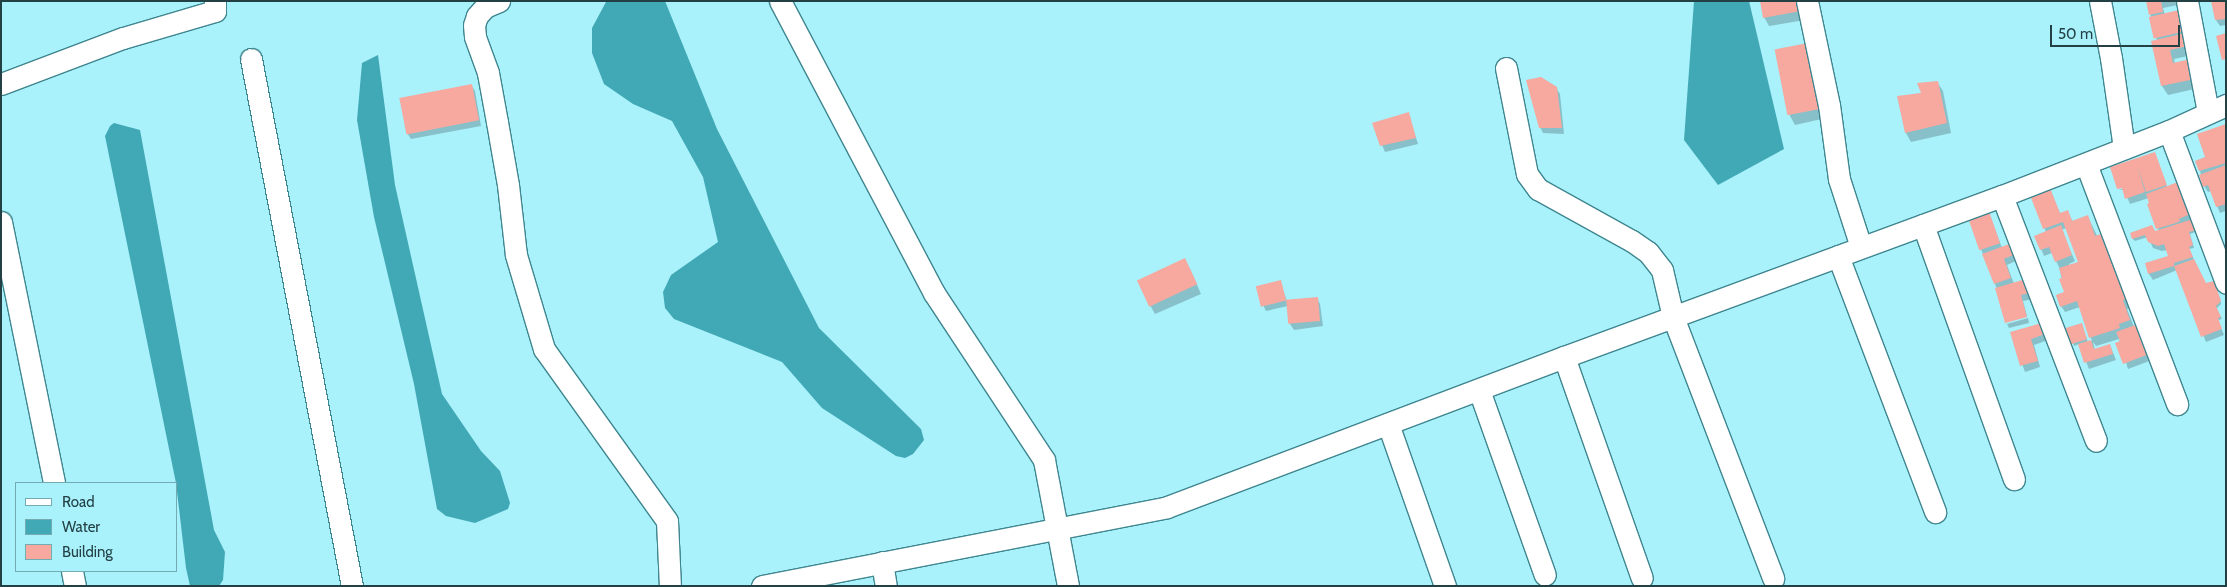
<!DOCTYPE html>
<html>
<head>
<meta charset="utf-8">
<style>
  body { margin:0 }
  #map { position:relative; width:2227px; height:587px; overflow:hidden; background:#a9f1fb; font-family:Cabin,sans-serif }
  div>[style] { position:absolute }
  .water>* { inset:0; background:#41a9b6 }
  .shadow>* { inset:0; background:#0003 }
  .building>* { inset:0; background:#f7a89f; transform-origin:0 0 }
  .roads { filter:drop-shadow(1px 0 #3f868f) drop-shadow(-1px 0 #3f868f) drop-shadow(0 1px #3f868f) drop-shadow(0 -1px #3f868f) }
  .minor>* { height:21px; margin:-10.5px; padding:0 10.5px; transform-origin:10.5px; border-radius:10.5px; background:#fff }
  span { translate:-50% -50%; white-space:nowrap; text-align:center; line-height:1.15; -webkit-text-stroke:4.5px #a9f1fb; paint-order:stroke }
  .frame { position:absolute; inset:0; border:2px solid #234145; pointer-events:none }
  .legend { position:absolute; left:15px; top:482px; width:162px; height:90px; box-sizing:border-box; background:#a9f1fb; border:1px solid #73abb2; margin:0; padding:6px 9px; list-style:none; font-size:15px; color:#234145 }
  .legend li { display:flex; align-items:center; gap:10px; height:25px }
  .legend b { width:25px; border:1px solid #73abb2 }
  .scale { position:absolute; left:2050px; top:25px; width:130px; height:22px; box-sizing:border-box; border:2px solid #234145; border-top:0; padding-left:6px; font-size:15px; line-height:18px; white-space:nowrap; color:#234145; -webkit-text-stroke:4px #a9f1fb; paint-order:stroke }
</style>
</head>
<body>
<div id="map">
  <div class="water">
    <i style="clip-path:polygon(665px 1px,717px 129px,819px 328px,921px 429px,924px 440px,913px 454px,905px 458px,896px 456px,822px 408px,782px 362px,674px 319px,665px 308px,663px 292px,671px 275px,718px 242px,703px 177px,672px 121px,633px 104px,604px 84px,592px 53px,592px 28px,606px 2px)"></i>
    <i style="clip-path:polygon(1694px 1px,1749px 1px,1784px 149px,1718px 185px,1684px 140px)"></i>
    <i style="clip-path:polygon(378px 55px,395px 185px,442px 394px,481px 451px,500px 471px,510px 503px,508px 509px,475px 523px,446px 516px,437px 509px,414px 384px,374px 217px,357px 120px,362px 63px)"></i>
    <i style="clip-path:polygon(114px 123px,140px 130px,214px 530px,225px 552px,223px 580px,219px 586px,190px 586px,186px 568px,176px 483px,105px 136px,110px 126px)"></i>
  </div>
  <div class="shadow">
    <i style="clip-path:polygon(1801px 1px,1805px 20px,1769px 26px,1764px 17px)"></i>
    <i style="clip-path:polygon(2147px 1px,2183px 1px,2183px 4px,2163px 8px,2165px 15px,2179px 12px,2193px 55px,2174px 59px,2175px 64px,2190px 61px,2199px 88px,2168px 95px,2162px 86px,2157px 41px)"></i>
    <i style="clip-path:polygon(2213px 1px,2226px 1px,2226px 25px,2220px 26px,2216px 20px)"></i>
    <i style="clip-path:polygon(1776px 51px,1826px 118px,1795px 125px,1790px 116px)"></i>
    <i style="clip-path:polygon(1937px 82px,1943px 91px,1951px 133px,1911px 142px,1906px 133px,1899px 97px,1923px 94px)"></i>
    <i style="clip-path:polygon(471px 85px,475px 91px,481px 126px,411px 139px,407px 133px)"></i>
    <i style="clip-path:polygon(1556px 88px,1560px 94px,1564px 134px,1543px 133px,1540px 127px)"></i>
    <i style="clip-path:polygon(1408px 113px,1418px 144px,1385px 152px,1373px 124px)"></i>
    <i style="clip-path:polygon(2226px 125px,2226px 211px,2220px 213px,2211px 191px,2208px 192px,2204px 186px,2200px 171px)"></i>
    <i style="clip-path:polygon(2154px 153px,2167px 187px,2178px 183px,2196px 232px,2190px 234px,2194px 248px,2189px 249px,2206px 285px,2213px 282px,2220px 298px,2221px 304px,2216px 309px,2222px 319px,2218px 320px,2224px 335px,2206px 342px,2177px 270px,2153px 280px,2149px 274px,2146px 264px,2170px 256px,2167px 250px,2162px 251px,2153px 248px,2148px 237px,2135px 241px,2133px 239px,2131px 233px,2159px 231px,2149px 204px,2151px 204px,2149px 198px,2130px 204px,2124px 190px,2119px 190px,2128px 187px,2111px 168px)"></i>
    <i style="clip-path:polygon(evenodd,2050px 189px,2060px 214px,2068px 212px,2073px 222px,2088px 217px,2132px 308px,2127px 309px,2134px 327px,2152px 360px,2128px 369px,2119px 339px,2096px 346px,2093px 342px,2095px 350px,2110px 345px,2116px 360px,2089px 369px,2079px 344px,2074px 346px,2073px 343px,2082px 327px,2088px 342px,2092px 341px,2080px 307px,2065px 312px,2061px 306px,2065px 293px,2059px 267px,2052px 253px,2044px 256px,2036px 236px,2046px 232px,2032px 196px,2050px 189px,2066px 228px,2079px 262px,2070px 266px,2069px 264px,2075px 261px,2061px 230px,2066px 228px)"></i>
    <i style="clip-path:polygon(1991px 218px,2002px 248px,2011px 244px,2018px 260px,2007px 265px,2014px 284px,2026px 281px,2033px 299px,2023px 301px,2027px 316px,2006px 321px,1997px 289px,1969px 219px)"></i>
    <i style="clip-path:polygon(1190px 269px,1201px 294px,1155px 314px,1150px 305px)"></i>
    <i style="clip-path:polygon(1280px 282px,1287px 301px,1317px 298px,1320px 304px,1323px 326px,1294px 330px,1290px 324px,1288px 306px,1266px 311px,1263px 305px)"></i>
    <i style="clip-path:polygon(2028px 318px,2029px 323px,2009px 328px,2007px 324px)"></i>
    <i style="clip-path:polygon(2041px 324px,2048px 340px,2034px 345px,2040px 367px,2025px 372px,2011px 333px)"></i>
  </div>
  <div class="building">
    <i style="clip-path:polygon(1760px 1px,1799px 1px,1801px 11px,1763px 18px)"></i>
    <i style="clip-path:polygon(2146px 1px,2161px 1px,2163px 12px,2149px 15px)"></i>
    <i style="clip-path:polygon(2211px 1px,2226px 1px,2226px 19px,2215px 20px)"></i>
    <i style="left:2179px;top:10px;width:22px;height:31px;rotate:77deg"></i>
    <i style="clip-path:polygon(2185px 33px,2188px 46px,2170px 50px,2173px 63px,2190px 59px,2195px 79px,2161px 86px,2151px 41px)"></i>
    <i style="clip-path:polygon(2226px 33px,2226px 59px,2222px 60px,2216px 36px)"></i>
    <i style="left:1808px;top:43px;width:67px;height:34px;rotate:79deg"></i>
    <i style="clip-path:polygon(1541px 77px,1557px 87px,1562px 128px,1539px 128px,1526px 80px)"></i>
    <i style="clip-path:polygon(1938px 81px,1947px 123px,1905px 133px,1897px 96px,1921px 93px,1917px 83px)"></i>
    <i style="left:472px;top:84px;width:37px;height:74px;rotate:79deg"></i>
    <i style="clip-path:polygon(1409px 112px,1416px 138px,1380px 146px,1372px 123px)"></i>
    <i style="clip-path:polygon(2226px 124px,2226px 163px,2199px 171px,2195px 161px,2205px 157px,2197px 134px)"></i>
    <i style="clip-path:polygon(2155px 152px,2167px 185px,2146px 192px,2137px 165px,2145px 192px,2125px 199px,2122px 188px,2117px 189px,2110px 167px)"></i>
    <i style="clip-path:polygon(2226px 165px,2226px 204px,2216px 207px,2208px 185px,2203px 187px,2199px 175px)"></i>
    <i style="clip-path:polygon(2178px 182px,2190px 214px,2179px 219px,2180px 221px,2176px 223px,2156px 229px,2147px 204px,2149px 203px,2146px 194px)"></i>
    <i style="clip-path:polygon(2050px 188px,2060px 213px,2068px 210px,2072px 221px,2088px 215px,2095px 236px,2104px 233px,2128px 298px,2123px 300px,2130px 320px,2119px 324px,2120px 328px,2089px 338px,2077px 301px,2060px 307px,2056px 295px,2064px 292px,2059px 279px,2062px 278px,2059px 268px,2078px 262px,2063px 222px,2043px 229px,2030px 195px)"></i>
    <i style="left:1989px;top:211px;width:34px;height:22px;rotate:71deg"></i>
    <i style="clip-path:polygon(2193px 219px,2196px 230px,2189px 232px,2193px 245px,2189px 247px,2193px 257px,2174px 263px,2174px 266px,2194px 259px,2206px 283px,2214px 281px,2221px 301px,2216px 306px,2221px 317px,2218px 318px,2222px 329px,2201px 337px,2174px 266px,2148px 274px,2145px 263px,2168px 256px,2164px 244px,2158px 246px,2148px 242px,2145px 235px,2132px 239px,2130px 233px,2152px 225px,2155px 231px)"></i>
    <i style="clip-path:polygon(2061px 225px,2072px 255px,2055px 262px,2049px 247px,2040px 250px,2034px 236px)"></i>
    <i style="clip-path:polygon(2012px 243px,2016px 254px,2004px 259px,2011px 278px,1994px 284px,1982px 254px)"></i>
    <i style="left:1185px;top:258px;width:29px;height:53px;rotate:65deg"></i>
    <i style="clip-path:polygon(2026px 279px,2030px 293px,2021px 295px,2027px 317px,2005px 323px,1995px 288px)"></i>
    <i style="left:1281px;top:280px;width:21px;height:26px;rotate:76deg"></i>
    <i style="left:1318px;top:297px;width:24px;height:32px;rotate:85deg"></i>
    <i style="clip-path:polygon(2042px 323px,2045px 334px,2031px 339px,2038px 361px,2020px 366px,2010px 332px)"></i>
    <i style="left:2082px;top:323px;width:17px;height:17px;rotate:73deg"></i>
    <i style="clip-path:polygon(2138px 324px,2149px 354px,2123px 364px,2115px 343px,2120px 341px,2116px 332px)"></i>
    <i style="clip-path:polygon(2091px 340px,2094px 349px,2110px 344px,2113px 354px,2084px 363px,2078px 344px)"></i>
  </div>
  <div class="roads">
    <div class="minor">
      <i style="left:499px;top:1px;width:15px;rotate:157deg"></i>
      <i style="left:485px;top:7px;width:12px;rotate:132deg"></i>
      <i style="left:477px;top:16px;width:9px;rotate:108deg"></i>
      <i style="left:474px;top:25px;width:12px;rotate:85deg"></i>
      <i style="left:475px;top:37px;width:38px;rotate:70deg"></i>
      <i style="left:488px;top:73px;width:50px;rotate:79.6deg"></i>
      <i style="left:497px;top:122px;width:64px;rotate:80.1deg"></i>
      <i style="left:508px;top:185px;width:70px;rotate:83.5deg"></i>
      <i style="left:516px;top:255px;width:98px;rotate:73.4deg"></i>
      <i style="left:544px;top:349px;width:211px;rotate:54.4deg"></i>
      <i style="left:667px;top:521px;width:65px;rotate:87.4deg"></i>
      <i style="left:780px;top:1px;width:330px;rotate:62.2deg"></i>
      <i style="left:934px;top:293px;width:200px;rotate:56.6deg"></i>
      <i style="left:1044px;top:460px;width:128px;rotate:79.2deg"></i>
      <i style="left:1807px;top:1px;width:106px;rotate:78.1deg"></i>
      <i style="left:1829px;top:105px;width:75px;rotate:82.3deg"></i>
      <i style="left:1839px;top:179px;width:71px;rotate:72.1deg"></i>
      <i style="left:2100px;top:1px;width:58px;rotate:79.1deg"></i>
      <i style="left:2111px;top:58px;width:91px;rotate:81.8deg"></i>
      <i style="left:2187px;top:1px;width:113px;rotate:79.3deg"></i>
      <i style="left:251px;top:59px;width:537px;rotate:79.15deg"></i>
      <i style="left:1506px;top:68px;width:108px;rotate:78.8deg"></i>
      <i style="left:1527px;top:174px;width:19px;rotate:54deg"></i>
      <i style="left:1538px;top:189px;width:107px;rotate:29deg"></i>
      <i style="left:1632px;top:241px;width:19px;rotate:35deg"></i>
      <i style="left:1648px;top:252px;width:23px;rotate:52deg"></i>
      <i style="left:1662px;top:270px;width:48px;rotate:76.8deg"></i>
      <i style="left:1673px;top:317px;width:280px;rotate:69deg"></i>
      <i style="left:1px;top:84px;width:130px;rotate:-20.7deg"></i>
      <i style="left:123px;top:38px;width:96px;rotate:-16.4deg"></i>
      <i style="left:215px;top:11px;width:10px;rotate:-90deg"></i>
      <i style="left:2169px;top:131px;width:162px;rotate:69.4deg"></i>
      <i style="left:2086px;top:164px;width:257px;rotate:69.2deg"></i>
      <i style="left:2002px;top:196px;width:262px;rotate:69deg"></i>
      <i style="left:1px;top:222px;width:266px;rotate:78.5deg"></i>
      <i style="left:1923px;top:225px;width:270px;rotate:70.3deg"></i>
      <i style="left:1838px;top:256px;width:274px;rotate:69.2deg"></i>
      <i style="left:1564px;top:357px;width:234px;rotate:70.6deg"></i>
      <i style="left:1479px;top:390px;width:196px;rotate:70.4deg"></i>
      <i style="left:1388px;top:424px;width:172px;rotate:70.6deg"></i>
      <i style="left:882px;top:562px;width:24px;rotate:81deg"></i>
      <i style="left:72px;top:571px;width:15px;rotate:79deg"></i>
      <i style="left:762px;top:586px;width:413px;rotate:-11deg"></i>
      <i style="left:1167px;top:507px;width:424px;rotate:-20.7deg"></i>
      <i style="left:1564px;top:357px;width:467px;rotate:-20.2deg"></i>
      <i style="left:2002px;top:196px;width:179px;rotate:-21.3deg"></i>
      <i style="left:2169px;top:131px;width:63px;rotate:-24.5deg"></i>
    </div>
  </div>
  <div class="frame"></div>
  <ul class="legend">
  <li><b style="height:6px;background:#fff"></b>Road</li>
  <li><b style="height:14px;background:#41a9b6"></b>Water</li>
  <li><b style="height:14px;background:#f7a89f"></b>Building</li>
  </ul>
  <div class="scale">50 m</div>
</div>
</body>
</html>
